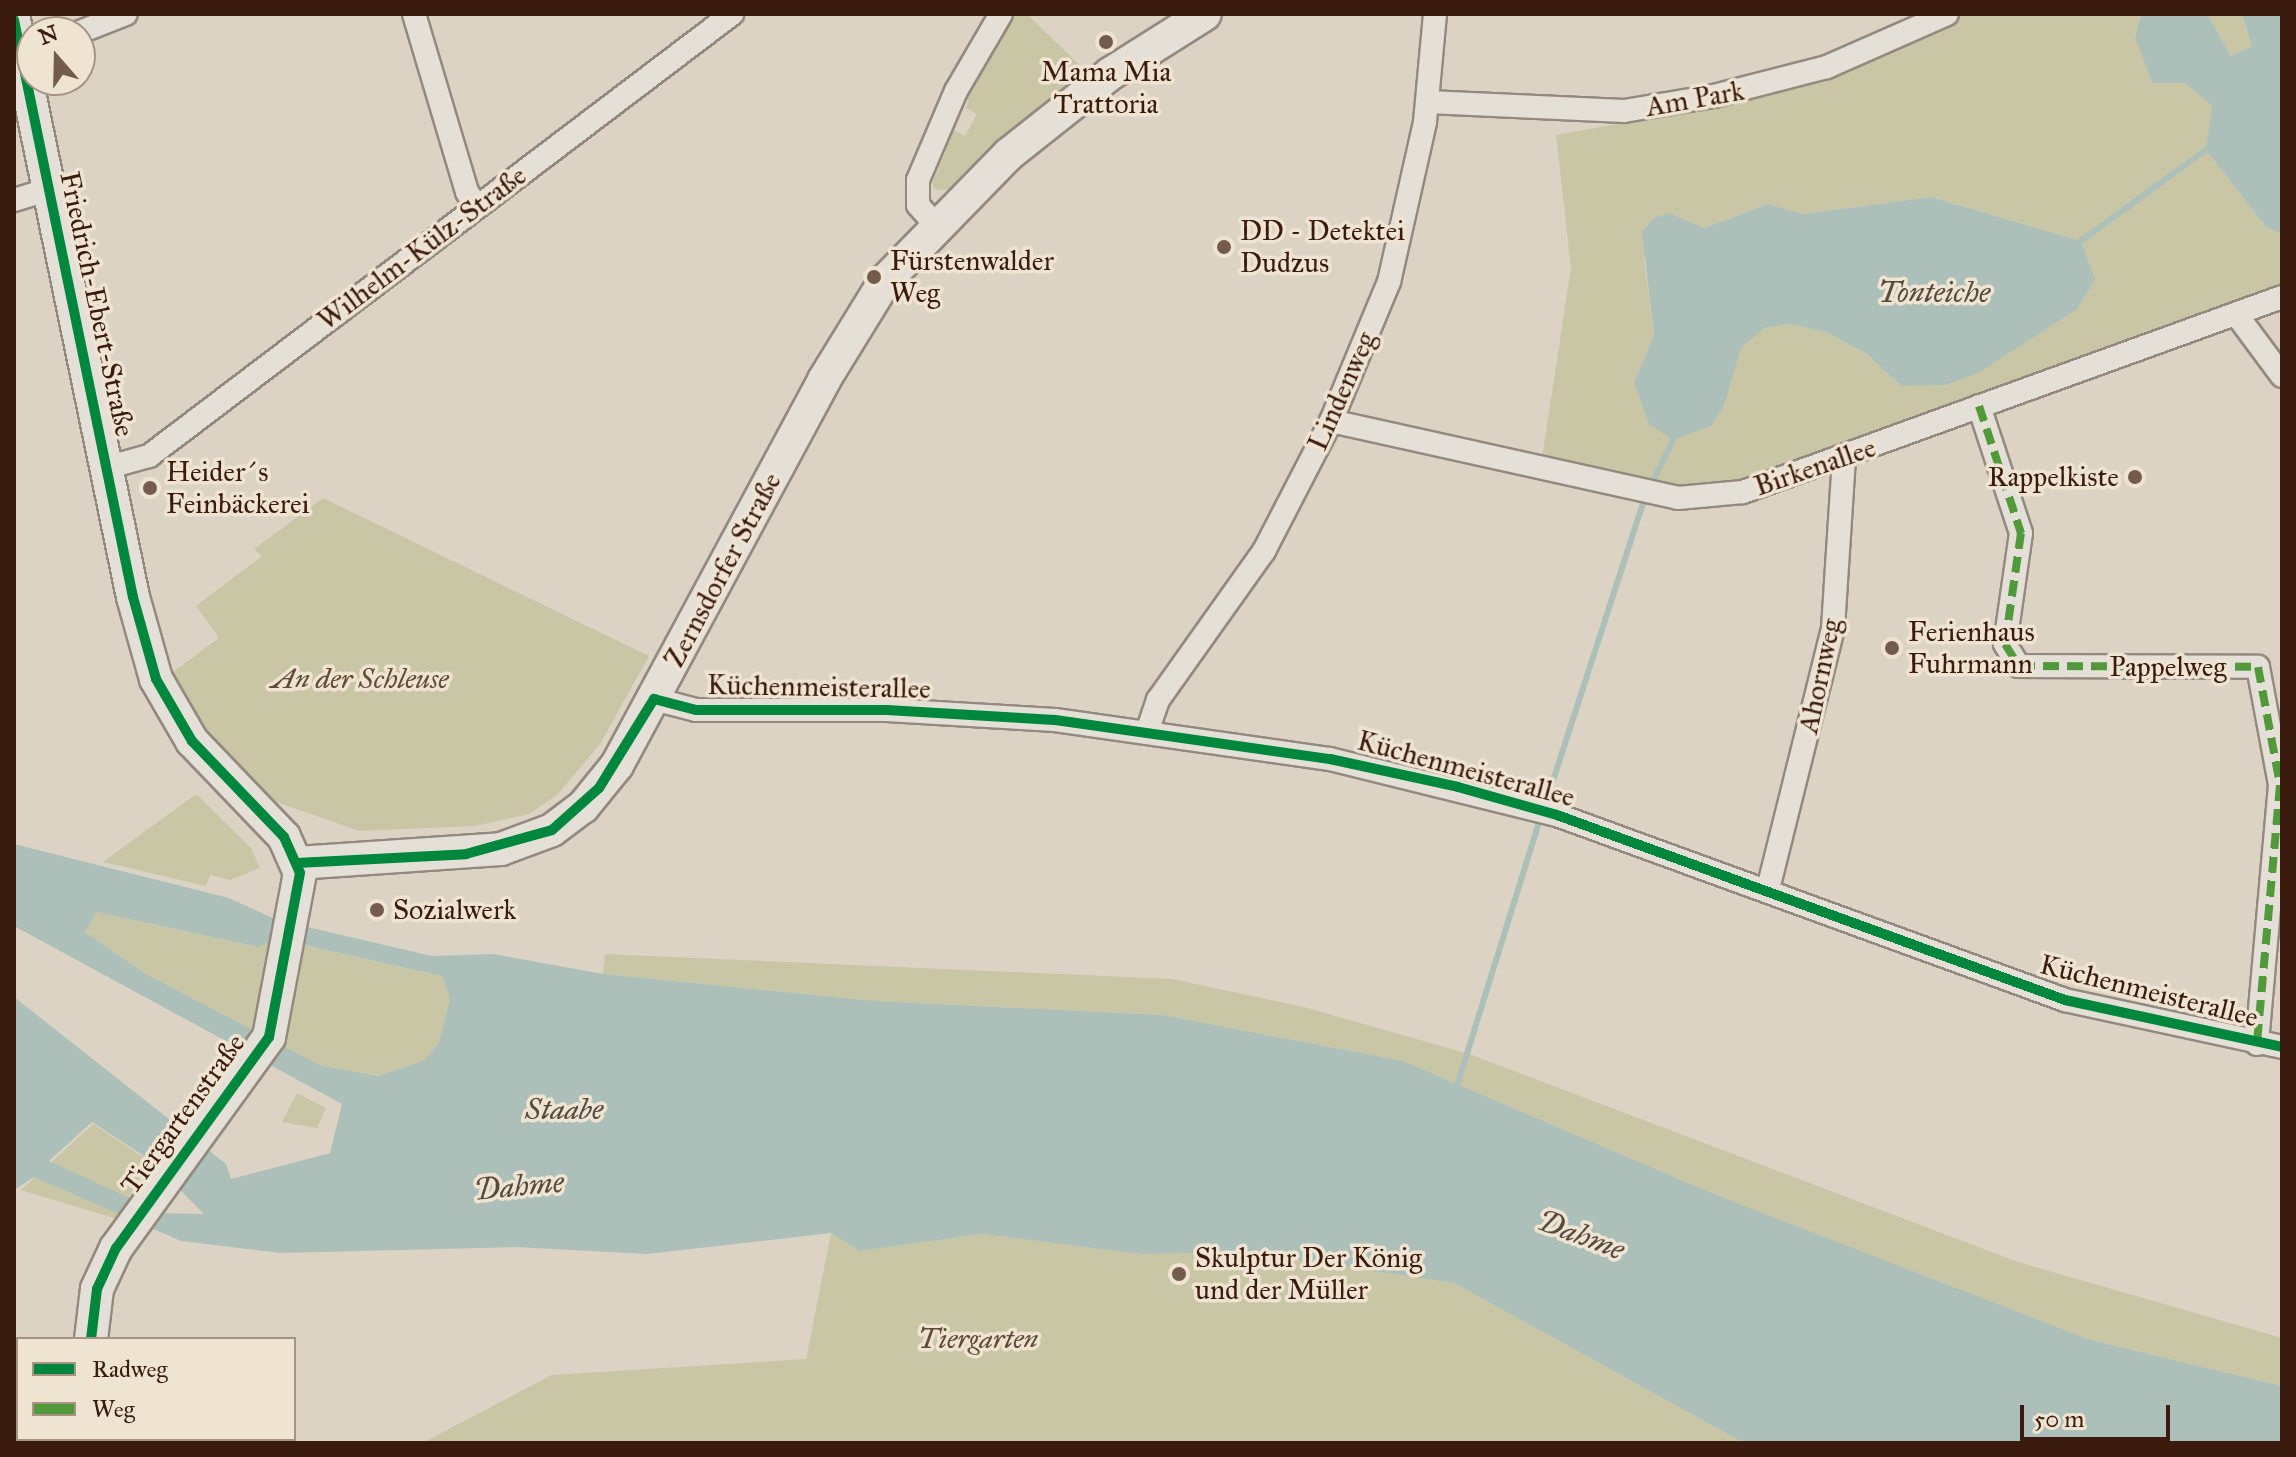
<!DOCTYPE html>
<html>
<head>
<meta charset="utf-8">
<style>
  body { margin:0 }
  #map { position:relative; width:2296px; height:1457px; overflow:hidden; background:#dcd3c4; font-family:"IM FELL Great Primer",serif }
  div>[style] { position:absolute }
  .green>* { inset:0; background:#c9c6a6 }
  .water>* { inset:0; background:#acc0b9 }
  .stream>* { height:6px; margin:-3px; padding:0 3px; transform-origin:3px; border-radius:3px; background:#acc0b9 }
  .roads { filter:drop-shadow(2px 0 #93897f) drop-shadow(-2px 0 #93897f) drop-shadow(0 2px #93897f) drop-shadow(0 -2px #93897f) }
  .street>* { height:22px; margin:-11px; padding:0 11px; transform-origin:11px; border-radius:11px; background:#e4e0d8 }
  .secondary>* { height:32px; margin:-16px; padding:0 16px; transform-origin:16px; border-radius:16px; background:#e4e0d8 }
  .quiet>* { height:8px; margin-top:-4px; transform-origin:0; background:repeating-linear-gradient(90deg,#52993b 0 16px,transparent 0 24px) }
  .cycleway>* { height:10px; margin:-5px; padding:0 5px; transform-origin:5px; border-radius:5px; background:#00873e }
  .dots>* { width:22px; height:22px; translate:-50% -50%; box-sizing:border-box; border:4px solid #efe4d2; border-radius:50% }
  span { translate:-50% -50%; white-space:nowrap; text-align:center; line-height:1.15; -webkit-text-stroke:7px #efe4d2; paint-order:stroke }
  .poi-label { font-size:28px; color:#3b1b0d }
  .left { translate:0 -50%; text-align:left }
  .right { translate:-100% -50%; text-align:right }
  .street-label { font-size:28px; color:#3b1b0d }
  .park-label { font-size:28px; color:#614b33; font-style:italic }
  .water-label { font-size:30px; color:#574a3f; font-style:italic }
  .frame { position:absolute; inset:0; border:16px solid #3b1b0d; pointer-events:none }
  .legend { position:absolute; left:16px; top:1337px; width:280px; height:104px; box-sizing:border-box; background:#efe4d2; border:2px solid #a79483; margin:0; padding:10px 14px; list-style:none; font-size:24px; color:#3b1b0d }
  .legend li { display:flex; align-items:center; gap:16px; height:40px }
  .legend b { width:40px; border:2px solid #a79483 }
  .north { position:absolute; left:16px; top:16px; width:80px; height:80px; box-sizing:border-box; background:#efe4d2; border:2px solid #a79483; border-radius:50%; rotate:340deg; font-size:22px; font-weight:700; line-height:32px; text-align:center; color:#3b1b0d }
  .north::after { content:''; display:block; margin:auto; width:28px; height:36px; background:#735b4d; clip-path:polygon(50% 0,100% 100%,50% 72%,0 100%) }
  .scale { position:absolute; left:2020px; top:1405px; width:150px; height:36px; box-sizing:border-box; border:4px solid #3b1b0d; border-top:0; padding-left:10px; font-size:24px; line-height:28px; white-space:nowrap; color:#3b1b0d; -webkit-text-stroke:6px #efe4d2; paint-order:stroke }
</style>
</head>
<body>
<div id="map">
  <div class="green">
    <i style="clip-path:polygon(1013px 14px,1027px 14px,1090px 75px,951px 190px,935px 190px,932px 184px,954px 130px,965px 136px,977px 114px,966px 108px,970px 88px)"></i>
    <i style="clip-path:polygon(evenodd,1966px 14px,2141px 14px,2135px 37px,2213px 106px,2206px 150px,2266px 227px,2282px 234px,2282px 285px,1745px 481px,1697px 488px,1620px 479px,1542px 458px,1571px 267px,1556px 135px,1752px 100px,1966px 14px,1931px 197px,2081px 241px,2012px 348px,1978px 373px,1901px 386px,1867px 354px,1826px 332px,1790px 324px,1764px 328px,1741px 347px,1724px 406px,1634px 383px,1654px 335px,1644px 259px,1668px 213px,1704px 228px,1768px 204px,1803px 214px,1931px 197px)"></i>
    <i style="clip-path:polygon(2207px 14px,2242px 14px,2252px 46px,2231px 56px)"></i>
    <i style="clip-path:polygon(323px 498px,649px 656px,600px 744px,557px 795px,529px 814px,475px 826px,359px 831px,277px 802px,248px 781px,202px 728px,173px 672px,219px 638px,196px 606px,262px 556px,254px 549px)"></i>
    <i style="clip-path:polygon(196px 794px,251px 848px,260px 868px,230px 880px,210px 875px,206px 886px,103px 862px)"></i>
    <i style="clip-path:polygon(97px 912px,257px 947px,276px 939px,442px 976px,450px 999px,439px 1042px,425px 1060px,378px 1076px,320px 1065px,146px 974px,85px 932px)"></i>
    <i style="clip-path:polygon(605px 954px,1172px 979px,1304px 1007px,1469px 1054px,2018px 1262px,2282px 1338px,2282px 1386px,2091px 1340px,1730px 1201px,1403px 1061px,1163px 1015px,875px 1001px,603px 974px)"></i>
    <i style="clip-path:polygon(297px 1093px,326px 1108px,317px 1128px,282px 1122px)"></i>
    <i style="clip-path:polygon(93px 1124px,149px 1161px,117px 1219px,21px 1190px)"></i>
    <i style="clip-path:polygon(831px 1233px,860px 1251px,982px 1234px,1140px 1254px,1245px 1251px,1454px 1283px,1744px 1443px,422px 1443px,552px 1375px,806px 1359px)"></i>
  </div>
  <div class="water">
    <i style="clip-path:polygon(2141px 14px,2207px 14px,2231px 56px,2252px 46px,2242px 14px,2282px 14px,2282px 234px,2266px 227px,2206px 150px,2212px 106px,2185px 83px,2152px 83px,2135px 37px)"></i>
    <i style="clip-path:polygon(1931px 197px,2081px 241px,2095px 280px,2076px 310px,1978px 373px,1945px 385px,1901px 386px,1867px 354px,1826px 332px,1790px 324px,1764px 328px,1741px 348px,1724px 406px,1711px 426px,1673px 440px,1649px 424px,1634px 383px,1654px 335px,1642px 232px,1654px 218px,1669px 213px,1704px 228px,1768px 204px,1803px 214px)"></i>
    <i style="clip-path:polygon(evenodd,14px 844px,229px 898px,277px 920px,432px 956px,493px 954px,603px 974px,875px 1001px,1163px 1015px,1403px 1061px,1721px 1197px,2091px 1340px,2282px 1386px,2282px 1443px,1744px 1443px,1454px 1283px,1245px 1252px,1140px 1254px,982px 1234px,860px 1251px,831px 1233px,647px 1254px,516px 1247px,281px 1253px,181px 1241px,34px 1177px,14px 1190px,14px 997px,226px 1164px,231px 1179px,330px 1153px,342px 1104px,14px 926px,14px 844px,97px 912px,258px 947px,277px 939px,442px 976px,450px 999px,439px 1042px,425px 1060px,378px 1076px,320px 1065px,146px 974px,85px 932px,97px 912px,14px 844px,92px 1122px,150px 1160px,204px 1214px,162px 1213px,49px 1161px,92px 1122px)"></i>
  </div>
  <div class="stream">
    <i style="left:2081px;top:241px;width:155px;rotate:-36.1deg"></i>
    <i style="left:1650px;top:487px;width:52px;rotate:-63.9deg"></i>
    <i style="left:1545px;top:805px;width:324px;rotate:-72deg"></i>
    <i style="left:1455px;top:1092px;width:289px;rotate:-72.7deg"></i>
  </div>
  <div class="roads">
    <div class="street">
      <i style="left:414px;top:14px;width:186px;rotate:73.4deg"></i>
      <i style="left:467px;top:192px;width:17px;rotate:54deg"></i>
      <i style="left:80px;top:32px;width:49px;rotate:-21.4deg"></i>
      <i style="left:1428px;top:102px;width:196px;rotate:2.6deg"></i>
      <i style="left:1624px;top:111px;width:91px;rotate:-9.5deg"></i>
      <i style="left:1714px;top:96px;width:117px;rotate:-14.4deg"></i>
      <i style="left:1827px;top:67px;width:131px;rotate:-23.8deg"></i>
      <i style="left:14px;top:200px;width:37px;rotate:-17deg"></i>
      <i style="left:935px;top:224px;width:25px;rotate:-132deg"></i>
      <i style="left:918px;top:205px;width:25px;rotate:-90deg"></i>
      <i style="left:918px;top:180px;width:97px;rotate:-66.9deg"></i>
      <i style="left:956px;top:91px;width:89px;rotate:-59.7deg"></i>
      <i style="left:2236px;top:314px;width:77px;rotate:53.4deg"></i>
      <i style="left:1979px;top:406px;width:134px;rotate:71.7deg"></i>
      <i style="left:2021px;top:533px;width:112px;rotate:98.2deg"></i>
      <i style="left:2005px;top:644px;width:26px;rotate:58deg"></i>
      <i style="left:2019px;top:666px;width:239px;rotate:0.2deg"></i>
      <i style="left:2258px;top:667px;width:120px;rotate:79.4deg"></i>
      <i style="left:2280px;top:785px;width:260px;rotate:95.1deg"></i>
      <i style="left:1331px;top:421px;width:355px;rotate:12.5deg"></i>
      <i style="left:1678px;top:498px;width:65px;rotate:-5.3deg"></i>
      <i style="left:1743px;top:492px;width:573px;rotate:-19.89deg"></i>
      <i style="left:106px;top:468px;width:45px;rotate:-15.6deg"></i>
      <i style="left:149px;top:456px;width:732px;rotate:-37.17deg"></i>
      <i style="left:654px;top:699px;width:43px;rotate:14.7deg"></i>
      <i style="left:696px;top:710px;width:191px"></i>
      <i style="left:887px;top:710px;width:168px;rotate:3.4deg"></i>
      <i style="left:1055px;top:720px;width:278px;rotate:8.1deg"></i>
      <i style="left:1330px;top:759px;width:234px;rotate:13.9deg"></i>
      <i style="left:1557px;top:815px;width:541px;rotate:20.01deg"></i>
      <i style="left:2065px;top:1000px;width:222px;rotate:12.2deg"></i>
      <i style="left:1148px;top:729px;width:31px;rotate:-71deg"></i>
      <i style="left:1158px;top:700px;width:183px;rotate:-54.6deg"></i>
      <i style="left:1264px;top:551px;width:146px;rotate:-62.7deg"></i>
      <i style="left:1331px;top:421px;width:151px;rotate:-67.4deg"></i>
      <i style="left:1389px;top:282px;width:164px;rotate:-77.3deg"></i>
      <i style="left:1425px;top:122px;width:108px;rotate:-84.7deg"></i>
      <i style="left:1768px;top:889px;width:269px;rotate:-76deg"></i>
      <i style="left:1833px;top:628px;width:170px;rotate:-86.3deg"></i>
      <i style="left:92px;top:1443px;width:5px;rotate:-53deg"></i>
    </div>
    <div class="secondary">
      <i style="left:14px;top:20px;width:589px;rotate:78.35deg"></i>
      <i style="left:133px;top:597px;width:85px;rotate:74.3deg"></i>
      <i style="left:156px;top:679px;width:72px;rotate:59.9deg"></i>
      <i style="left:192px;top:741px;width:133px;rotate:46.2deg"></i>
      <i style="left:284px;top:837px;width:39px;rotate:66deg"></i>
      <i style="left:300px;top:873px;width:167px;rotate:100.7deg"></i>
      <i style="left:269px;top:1037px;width:261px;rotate:125.9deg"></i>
      <i style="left:116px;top:1248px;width:45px;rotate:114.9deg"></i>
      <i style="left:97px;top:1289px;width:50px;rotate:96.8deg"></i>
      <i style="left:297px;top:863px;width:204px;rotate:-3.9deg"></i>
      <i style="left:501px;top:849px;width:54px;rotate:-20.4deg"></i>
      <i style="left:552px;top:830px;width:39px;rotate:-37deg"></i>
      <i style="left:583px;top:807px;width:54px;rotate:-51deg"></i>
      <i style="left:617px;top:765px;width:437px;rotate:-61.7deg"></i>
      <i style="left:824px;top:380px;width:116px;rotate:-58.4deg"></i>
      <i style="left:885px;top:281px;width:177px;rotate:-45.7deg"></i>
      <i style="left:1009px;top:154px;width:129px;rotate:-38.4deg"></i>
      <i style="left:1110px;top:74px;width:112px;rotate:-32.3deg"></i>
      <i style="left:198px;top:1439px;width:7px;rotate:34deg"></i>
    </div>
  </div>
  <div class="quiet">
    <i style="left:1979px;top:406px;width:134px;rotate:71.7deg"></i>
    <i style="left:2021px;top:533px;width:112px;rotate:98.2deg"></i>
    <i style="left:2005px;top:644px;width:26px;rotate:58deg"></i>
    <i style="left:2019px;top:666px;width:239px;rotate:0.2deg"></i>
    <i style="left:2258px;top:667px;width:120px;rotate:79.4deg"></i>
    <i style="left:2280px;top:785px;width:260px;rotate:95.1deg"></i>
  </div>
  <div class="cycleway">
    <i style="left:14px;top:20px;width:589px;rotate:78.35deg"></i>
    <i style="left:133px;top:597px;width:85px;rotate:74.3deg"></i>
    <i style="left:156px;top:679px;width:72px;rotate:59.9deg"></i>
    <i style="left:192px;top:741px;width:133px;rotate:46.2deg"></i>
    <i style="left:284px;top:837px;width:39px;rotate:66deg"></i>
    <i style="left:300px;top:873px;width:167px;rotate:100.7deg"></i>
    <i style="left:269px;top:1037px;width:261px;rotate:125.9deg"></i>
    <i style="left:116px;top:1248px;width:45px;rotate:114.9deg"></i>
    <i style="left:97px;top:1289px;width:50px;rotate:96.8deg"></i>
    <i style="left:297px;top:863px;width:169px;rotate:-3deg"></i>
    <i style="left:466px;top:854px;width:89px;rotate:-15.6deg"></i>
    <i style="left:552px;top:830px;width:63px;rotate:-41.8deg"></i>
    <i style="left:599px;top:788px;width:105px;rotate:-58.3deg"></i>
    <i style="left:654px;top:699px;width:43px;rotate:14.7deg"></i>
    <i style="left:696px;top:710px;width:191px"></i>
    <i style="left:887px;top:710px;width:168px;rotate:3.4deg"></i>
    <i style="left:1055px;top:720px;width:278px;rotate:8.1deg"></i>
    <i style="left:1330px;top:759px;width:131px;rotate:12.3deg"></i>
    <i style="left:1458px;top:787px;width:103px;rotate:15.8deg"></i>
    <i style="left:1557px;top:815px;width:541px;rotate:20.01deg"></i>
    <i style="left:2065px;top:1000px;width:222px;rotate:12.2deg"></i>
  </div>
  <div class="dots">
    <i style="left:1106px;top:42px;background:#735b4d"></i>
    <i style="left:1224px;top:247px;background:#735b4d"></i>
    <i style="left:874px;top:277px;background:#735b4d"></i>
    <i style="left:2135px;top:477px;background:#735b4d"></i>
    <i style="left:150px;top:488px;background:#735b4d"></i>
    <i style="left:1892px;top:648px;background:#735b4d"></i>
    <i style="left:377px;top:910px;background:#735b4d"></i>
    <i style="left:1179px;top:1274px;background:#735b4d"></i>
  </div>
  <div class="poi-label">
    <span style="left:1106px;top:88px">Mama Mia<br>Trattoria</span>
    <span class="left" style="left:1240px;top:247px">DD - Detektei<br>Dudzus</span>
    <span class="left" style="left:890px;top:277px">Fürstenwalder<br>Weg</span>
    <span class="left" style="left:166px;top:488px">Heider´s<br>Feinbäckerei</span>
    <span class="right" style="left:2119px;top:477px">Rappelkiste</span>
    <span class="left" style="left:1908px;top:648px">Ferienhaus<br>Fuhrmann</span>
    <span class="left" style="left:393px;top:910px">Sozialwerk</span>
    <span class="left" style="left:1195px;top:1274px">Skulptur Der König<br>und der Müller</span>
  </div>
  <div class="street-label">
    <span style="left:1695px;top:99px;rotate:-10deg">Am Park</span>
    <span style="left:422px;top:248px;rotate:-37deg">Wilhelm-Külz-Straße</span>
    <span style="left:97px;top:304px;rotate:78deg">Friedrich-Ebert-Straße</span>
    <span style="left:1342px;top:391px;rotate:-66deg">Lindenweg</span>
    <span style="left:1815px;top:467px;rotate:-19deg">Birkenallee</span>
    <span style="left:723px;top:570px;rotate:-62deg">Zernsdorfer Straße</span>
    <span style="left:2168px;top:667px">Pappelweg</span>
    <span style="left:1820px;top:676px;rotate:-78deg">Ahornweg</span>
    <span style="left:819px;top:687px;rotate:1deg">Küchenmeisterallee</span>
    <span style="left:1466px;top:769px;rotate:15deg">Küchenmeisterallee</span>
    <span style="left:2149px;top:991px;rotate:14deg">Küchenmeisterallee</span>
    <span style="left:183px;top:1114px;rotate:-54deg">Tiergartenstraße</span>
  </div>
  <div class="park-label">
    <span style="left:360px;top:679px">An der Schleuse</span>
    <span style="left:978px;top:1339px">Tiergarten</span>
  </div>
  <div class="water-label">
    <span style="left:1934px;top:292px">Tonteiche</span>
    <span style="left:564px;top:1109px">Staabe</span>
    <span style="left:519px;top:1186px;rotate:-5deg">Dahme</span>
    <span style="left:1581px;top:1235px;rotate:21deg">Dahme</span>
  </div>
  <div class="frame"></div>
  <ul class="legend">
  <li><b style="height:10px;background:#00873e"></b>Radweg</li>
  <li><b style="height:10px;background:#52993b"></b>Weg</li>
  </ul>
  <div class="north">N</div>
  <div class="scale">50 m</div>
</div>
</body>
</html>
